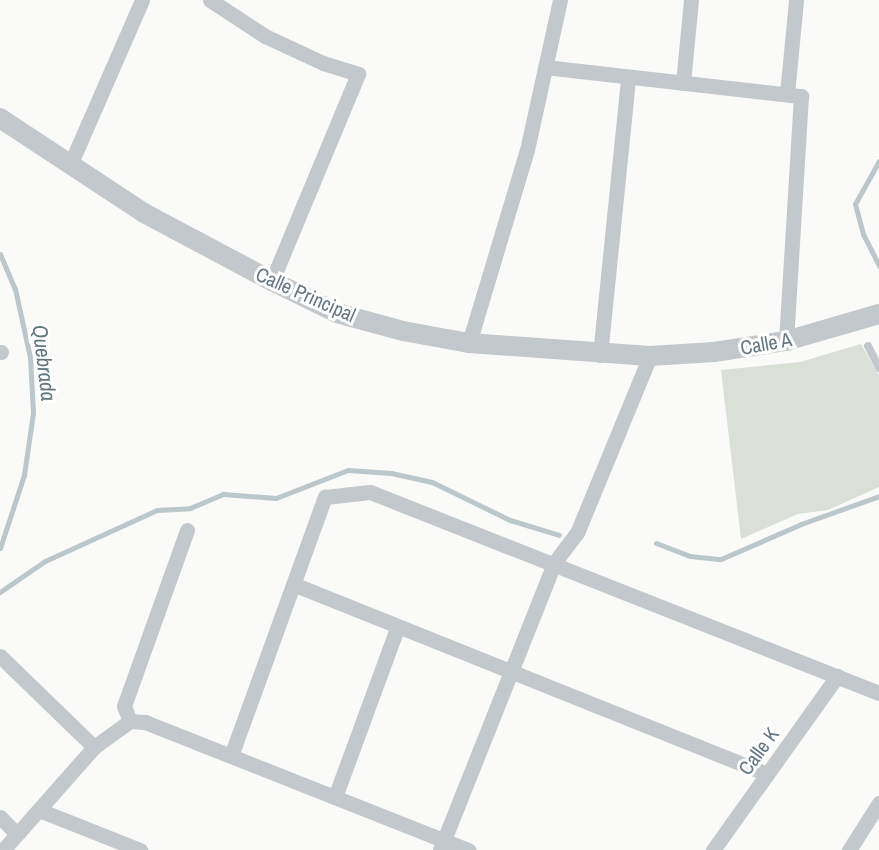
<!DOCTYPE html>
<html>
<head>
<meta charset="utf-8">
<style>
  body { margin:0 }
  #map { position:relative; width:879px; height:850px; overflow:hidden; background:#fafaf8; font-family:"Archivo Narrow",sans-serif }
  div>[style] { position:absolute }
  .green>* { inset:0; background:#dadfd7 }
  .stream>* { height:5px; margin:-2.5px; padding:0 2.5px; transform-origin:2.5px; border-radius:2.5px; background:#bbc7cb }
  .service>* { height:8px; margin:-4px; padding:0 4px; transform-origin:4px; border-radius:4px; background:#c3c8cc }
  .minor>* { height:15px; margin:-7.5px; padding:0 7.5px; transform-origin:7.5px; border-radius:7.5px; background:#c3c8cc }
  .tertiary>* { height:20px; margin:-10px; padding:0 10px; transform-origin:10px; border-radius:10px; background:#c3c8cc }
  span { translate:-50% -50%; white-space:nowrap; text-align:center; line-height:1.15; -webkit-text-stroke:6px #fff; paint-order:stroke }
  .street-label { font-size:20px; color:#657683 }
  .water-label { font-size:21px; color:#60757c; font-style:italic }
</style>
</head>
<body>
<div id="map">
  <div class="green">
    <i style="clip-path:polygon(861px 344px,879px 376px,879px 487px,828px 510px,798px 514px,741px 539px,721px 370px,800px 362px)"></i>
  </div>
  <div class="stream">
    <i style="left:879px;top:161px;width:49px;rotate:119.2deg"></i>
    <i style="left:855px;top:204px;width:31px;rotate:75deg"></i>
    <i style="left:863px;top:234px;width:36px;rotate:63deg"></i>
    <i style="left:0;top:254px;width:38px;rotate:67deg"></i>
    <i style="left:15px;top:289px;width:70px;rotate:77.6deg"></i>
    <i style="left:30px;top:357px;width:56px;rotate:86.9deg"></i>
    <i style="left:33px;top:413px;width:63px;rotate:98.3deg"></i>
    <i style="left:24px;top:475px;width:77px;rotate:108.2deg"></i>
    <i style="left:656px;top:543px;width:36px;rotate:21deg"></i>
    <i style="left:690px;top:556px;width:31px;rotate:6deg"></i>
    <i style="left:721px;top:559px;width:87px;rotate:-23.6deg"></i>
    <i style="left:801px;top:524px;width:83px;rotate:-19.7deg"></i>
    <i style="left:0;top:592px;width:55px;rotate:-34.6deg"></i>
    <i style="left:45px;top:561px;width:123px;rotate:-24.5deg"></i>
    <i style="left:157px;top:510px;width:33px;rotate:-3deg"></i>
    <i style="left:190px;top:508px;width:36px;rotate:-23deg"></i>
    <i style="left:223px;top:494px;width:53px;rotate:4.3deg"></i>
    <i style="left:276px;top:498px;width:77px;rotate:-21.3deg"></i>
    <i style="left:348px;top:470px;width:43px;rotate:4deg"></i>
    <i style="left:391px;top:473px;width:42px;rotate:12.4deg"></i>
    <i style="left:432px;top:482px;width:87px;rotate:26deg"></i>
    <i style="left:510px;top:520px;width:51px;rotate:17deg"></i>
  </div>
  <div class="service">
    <i style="left:868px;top:346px;width:25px;rotate:63deg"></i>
  </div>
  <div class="minor">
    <i style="left:210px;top:0;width:66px;rotate:33.2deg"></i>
    <i style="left:265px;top:36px;width:64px;rotate:25deg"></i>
    <i style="left:323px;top:63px;width:37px;rotate:17deg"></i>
    <i style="left:358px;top:74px;width:224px;rotate:112.6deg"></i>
    <i style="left:545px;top:67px;width:258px;rotate:6.5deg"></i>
    <i style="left:801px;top:96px;width:245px;rotate:93.5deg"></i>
    <i style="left:683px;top:83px;width:83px;rotate:-84.5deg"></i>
    <i style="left:787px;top:94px;width:94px;rotate:-84.5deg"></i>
    <i style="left:70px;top:165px;width:180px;rotate:-66.4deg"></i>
    <i style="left:469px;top:343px;width:202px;rotate:-73.3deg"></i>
    <i style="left:527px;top:150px;width:154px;rotate:-77.6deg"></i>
    <i style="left:0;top:352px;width:1px"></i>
    <i style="left:600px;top:355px;width:279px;rotate:-84.2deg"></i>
    <i style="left:293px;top:584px;width:511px;rotate:21.84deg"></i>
    <i style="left:0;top:656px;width:131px;rotate:44.1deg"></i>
    <i style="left:130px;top:721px;width:16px;rotate:-112deg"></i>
    <i style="left:124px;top:706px;width:187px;rotate:-70.3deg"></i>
    <i style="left:231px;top:756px;width:276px;rotate:-70.1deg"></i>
    <i style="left:325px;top:497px;width:45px;rotate:-6.3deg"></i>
    <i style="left:370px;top:492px;width:547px;rotate:21.55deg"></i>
    <i style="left:335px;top:797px;width:182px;rotate:-69.8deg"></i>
    <i style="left:39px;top:810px;width:109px;rotate:21.6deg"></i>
    <i style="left:0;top:817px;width:24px;rotate:45deg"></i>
    <i style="left:3px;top:850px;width:137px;rotate:-48.5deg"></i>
    <i style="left:94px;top:747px;width:44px;rotate:-35.8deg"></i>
    <i style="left:130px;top:721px;width:15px;rotate:4deg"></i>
    <i style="left:145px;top:722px;width:348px;rotate:21.6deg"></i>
    <i style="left:440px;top:850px;width:309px;rotate:-68.3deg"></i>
    <i style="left:554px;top:563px;width:38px;rotate:-53deg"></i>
    <i style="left:577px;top:533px;width:191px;rotate:-67.6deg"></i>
    <i style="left:713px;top:850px;width:214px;rotate:-54.5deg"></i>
    <i style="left:849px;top:850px;width:56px;rotate:-57.4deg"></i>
  </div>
  <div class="tertiary">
    <i style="left:0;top:118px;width:173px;rotate:33.4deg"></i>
    <i style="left:144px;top:213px;width:145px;rotate:28deg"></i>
    <i style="left:272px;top:281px;width:72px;rotate:26.2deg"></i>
    <i style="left:337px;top:313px;width:68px;rotate:15.3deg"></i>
    <i style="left:403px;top:331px;width:67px;rotate:10.3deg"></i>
    <i style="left:469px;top:343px;width:181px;rotate:4.1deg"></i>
    <i style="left:650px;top:356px;width:64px;rotate:-3.6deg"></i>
    <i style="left:714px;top:352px;width:73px;rotate:-8.7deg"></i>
    <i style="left:786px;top:341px;width:97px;rotate:-16.2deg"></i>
  </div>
  <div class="street-label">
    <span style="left:306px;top:294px;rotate:24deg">Calle Principal</span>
    <span style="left:766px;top:343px;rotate:-10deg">Calle A</span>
    <span style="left:758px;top:751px;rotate:-54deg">Calle K</span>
  </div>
  <div class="water-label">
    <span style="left:44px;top:363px;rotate:83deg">Quebrada</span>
  </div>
</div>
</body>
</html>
